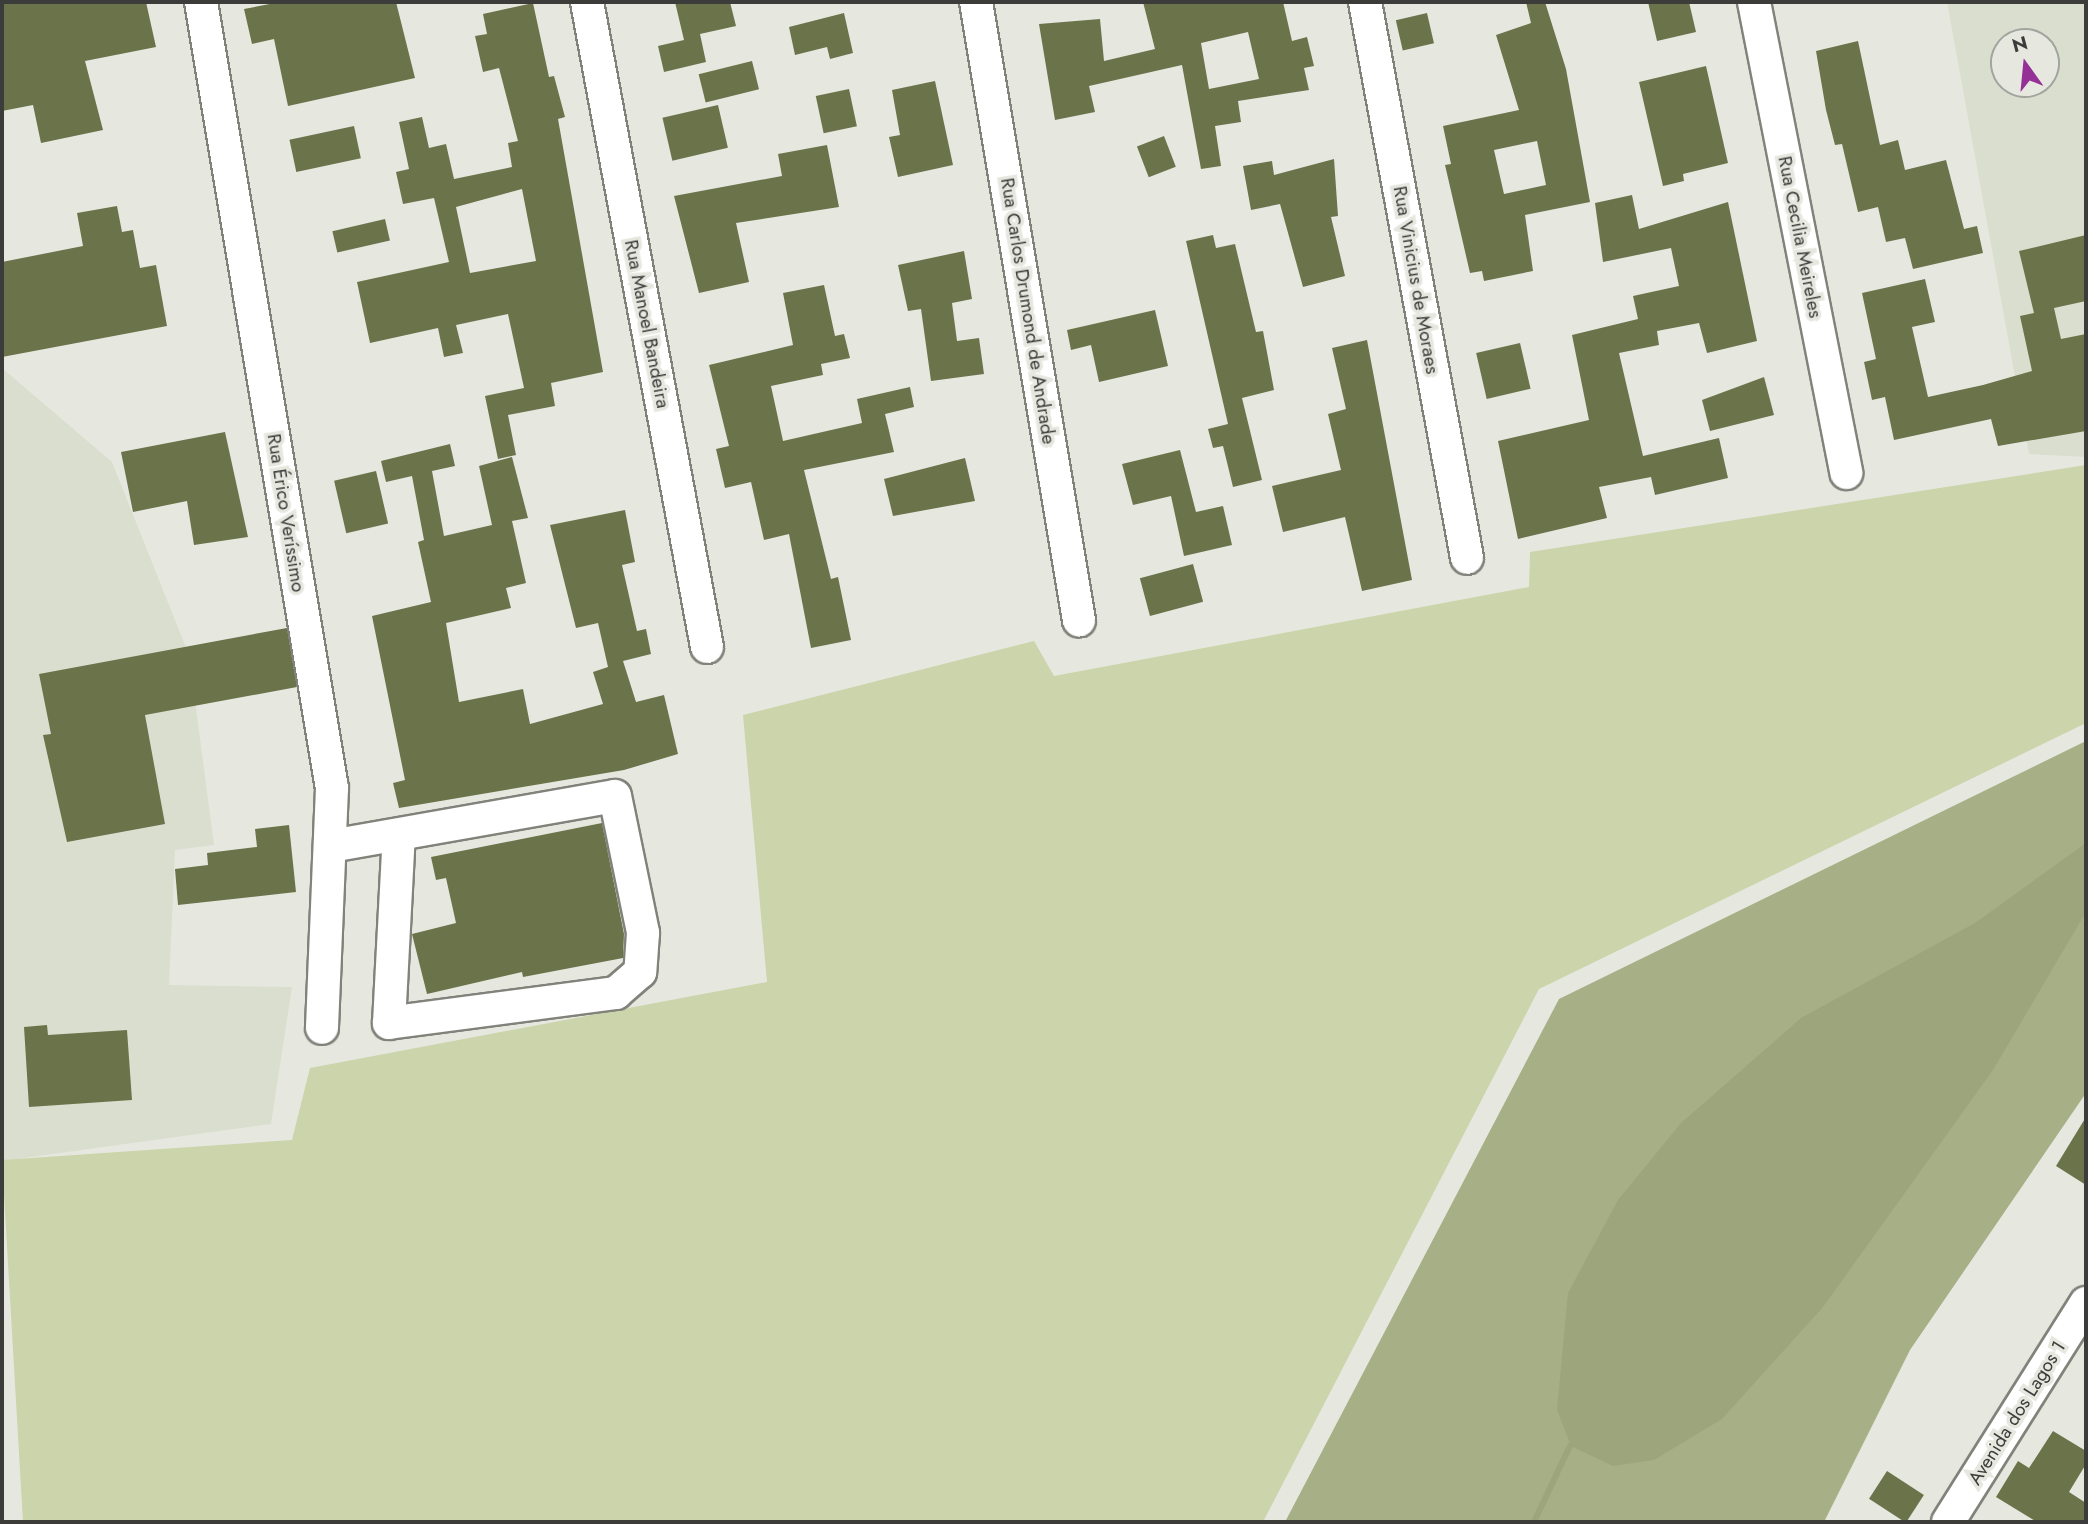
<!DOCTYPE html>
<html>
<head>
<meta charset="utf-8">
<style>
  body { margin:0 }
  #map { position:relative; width:2088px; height:1524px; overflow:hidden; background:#e6e8e0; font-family:Jost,sans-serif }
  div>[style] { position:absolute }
  .built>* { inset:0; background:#dadece }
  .green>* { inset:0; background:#cbd4aa }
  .forest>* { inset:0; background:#a6af85 }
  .water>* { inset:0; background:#9ca57b }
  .stream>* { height:6px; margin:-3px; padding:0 3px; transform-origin:3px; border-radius:3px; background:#9ca57b }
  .building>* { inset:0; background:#6b734b; transform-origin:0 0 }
  .roads { filter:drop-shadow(2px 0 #81837b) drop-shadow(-2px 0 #81837b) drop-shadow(0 2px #81837b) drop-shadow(0 -2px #81837b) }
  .minor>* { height:32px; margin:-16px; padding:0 16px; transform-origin:16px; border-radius:16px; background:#fff }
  span { translate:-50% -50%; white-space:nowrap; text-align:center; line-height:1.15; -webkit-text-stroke:7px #e6e8e0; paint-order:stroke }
  .street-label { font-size:19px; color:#3c3d3a }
  .frame { position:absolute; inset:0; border:4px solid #3c3d3a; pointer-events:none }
  .north { position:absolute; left:1990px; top:28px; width:70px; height:70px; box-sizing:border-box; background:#e6e8e0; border:2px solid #a2a49e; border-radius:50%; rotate:345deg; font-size:19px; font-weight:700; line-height:28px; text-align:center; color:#3c3d3a }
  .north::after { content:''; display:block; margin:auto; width:24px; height:32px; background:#953196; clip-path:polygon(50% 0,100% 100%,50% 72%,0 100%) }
</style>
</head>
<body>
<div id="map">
  <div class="built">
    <i style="clip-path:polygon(evenodd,1947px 2px,2086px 2px,2086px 457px,2029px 454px,1947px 2px,2004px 42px,2046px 42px,2046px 84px,2004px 84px,2004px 42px)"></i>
    <i style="clip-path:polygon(2px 368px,112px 462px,189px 655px,214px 845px,175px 850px,169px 985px,292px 987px,271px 1124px,2px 1161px)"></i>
  </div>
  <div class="green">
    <i style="clip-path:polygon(2086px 465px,2086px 723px,1539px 989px,1263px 1522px,23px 1522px,2px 1160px,292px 1140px,310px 1068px,767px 982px,743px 715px,1034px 641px,1054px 676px,1529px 587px,1530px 552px)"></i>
  </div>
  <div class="forest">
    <i style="clip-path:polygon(2086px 741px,2086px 1093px,1910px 1350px,1824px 1522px,1285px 1522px,1559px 999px)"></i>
  </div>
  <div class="water">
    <i style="clip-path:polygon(2086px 843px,2086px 912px,1993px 1070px,1823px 1307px,1722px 1419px,1654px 1460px,1613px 1466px,1571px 1446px,1557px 1410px,1568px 1293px,1618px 1200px,1681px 1123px,1801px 1018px,1975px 923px)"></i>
  </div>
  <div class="stream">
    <i style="left:1534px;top:1522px;width:84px;rotate:-64.7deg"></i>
  </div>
  <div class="building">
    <i style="clip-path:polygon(2px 2px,146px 2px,156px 47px,85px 61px,103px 130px,41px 143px,33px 105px,2px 111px)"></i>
    <i style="clip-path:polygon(280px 2px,396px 2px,415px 78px,288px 106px,274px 39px,252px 44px,244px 9px)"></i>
    <i style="clip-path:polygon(675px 2px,730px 2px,736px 26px,700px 34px,706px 62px,664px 72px,658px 46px,684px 40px)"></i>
    <i style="clip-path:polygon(evenodd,1143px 2px,1283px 2px,1292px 41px,1307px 37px,1314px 66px,1304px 68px,1309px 90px,1238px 101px,1241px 122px,1215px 126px,1221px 166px,1201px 169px,1182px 65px,1089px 86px,1095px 112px,1055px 120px,1039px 24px,1100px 19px,1104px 61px,1155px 49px,1143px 2px,1248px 32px,1259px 79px,1209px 89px,1201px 43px,1248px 32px)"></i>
    <i style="clip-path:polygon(evenodd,1526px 2px,1545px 2px,1566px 69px,1590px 202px,1525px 215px,1533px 271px,1484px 281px,1482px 271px,1470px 273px,1445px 165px,1451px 164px,1443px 126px,1519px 110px,1496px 35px,1531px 23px,1526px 2px,1537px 141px,1546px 185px,1504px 194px,1494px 150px,1537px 141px)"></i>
    <i style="clip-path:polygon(1648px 2px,1689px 2px,1696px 32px,1657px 41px)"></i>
    <i style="clip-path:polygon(evenodd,533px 3px,549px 77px,554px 76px,565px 117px,558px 119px,603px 372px,551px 383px,555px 406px,508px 415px,516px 455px,498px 459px,485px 396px,524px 388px,508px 314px,456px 325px,463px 353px,444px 357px,438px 328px,370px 343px,357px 282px,449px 262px,434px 198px,403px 204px,396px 172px,409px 169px,399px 122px,422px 117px,429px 148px,446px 144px,454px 179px,512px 167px,508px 143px,518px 141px,499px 68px,483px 72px,475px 36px,487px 34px,483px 14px,533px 3px,522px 189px,536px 261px,470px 273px,456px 207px,522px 189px)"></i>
    <i style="clip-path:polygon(844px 13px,853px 53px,830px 59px,827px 47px,795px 55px,789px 27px)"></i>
    <i style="left:1427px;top:13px;width:31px;height:32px;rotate:77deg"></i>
    <i style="clip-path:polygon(1858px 41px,1880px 145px,1898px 140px,1905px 170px,1946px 160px,1964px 229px,1977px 226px,1983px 253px,1913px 269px,1905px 238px,1886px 242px,1878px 207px,1858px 212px,1842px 144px,1835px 145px,1826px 110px,1816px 51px)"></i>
    <i style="left:752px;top:61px;width:29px;height:55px;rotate:76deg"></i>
    <i style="clip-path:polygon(1706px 66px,1728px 163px,1683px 174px,1684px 181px,1663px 186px,1639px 82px)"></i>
    <i style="clip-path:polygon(935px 81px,953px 165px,898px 177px,889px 137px,900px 135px,892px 90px)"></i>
    <i style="left:849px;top:89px;width:38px;height:34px;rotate:78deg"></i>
    <i style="left:718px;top:105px;width:44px;height:57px;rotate:77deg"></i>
    <i style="left:354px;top:126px;width:33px;height:66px;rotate:78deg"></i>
    <i style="left:1164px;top:136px;width:33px;height:29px;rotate:69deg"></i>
    <i style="clip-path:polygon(827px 145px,839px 207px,736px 223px,749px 282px,699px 293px,674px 196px,782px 176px,778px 154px)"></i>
    <i style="clip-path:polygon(1334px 159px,1338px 216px,1331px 217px,1345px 276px,1303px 287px,1280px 204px,1251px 210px,1243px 166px,1272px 161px,1274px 175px)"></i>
    <i style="clip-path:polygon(1632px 195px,1639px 229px,1728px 202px,1757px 341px,1707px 353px,1699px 323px,1657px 331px,1659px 345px,1619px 353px,1643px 456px,1719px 438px,1728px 478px,1655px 495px,1651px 477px,1599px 487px,1607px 518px,1518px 539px,1498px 441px,1589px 420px,1572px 335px,1638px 319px,1633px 296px,1679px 286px,1671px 248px,1603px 262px,1595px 203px)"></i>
    <i style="clip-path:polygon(117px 206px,122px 232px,133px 230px,140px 268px,156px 265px,167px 326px,2px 357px,2px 262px,83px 246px,77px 213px)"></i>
    <i style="left:385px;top:219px;width:22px;height:54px;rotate:77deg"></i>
    <i style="clip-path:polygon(1213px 235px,1216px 248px,1235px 244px,1256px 332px,1263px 331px,1274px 390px,1242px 398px,1262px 480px,1233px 487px,1223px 446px,1213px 448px,1208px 429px,1228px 424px,1186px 241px)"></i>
    <i style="clip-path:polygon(2086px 235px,2086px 301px,2054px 308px,2061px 339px,2086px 334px,2086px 431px,1998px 446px,1991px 419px,1894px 440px,1885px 397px,1872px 400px,1864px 362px,1876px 359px,1862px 293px,1925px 279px,1935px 322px,1912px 327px,1928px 397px,1983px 385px,2032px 371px,2020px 316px,2034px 313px,2019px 251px)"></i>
    <i style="clip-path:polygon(964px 251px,972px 299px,952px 303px,957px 341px,979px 338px,984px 374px,931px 381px,921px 309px,908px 311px,898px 265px)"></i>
    <i style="clip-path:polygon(824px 285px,835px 336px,844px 334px,850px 358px,821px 364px,823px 375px,771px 386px,783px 441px,862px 423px,857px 399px,910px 387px,914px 407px,885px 414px,894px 452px,804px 470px,831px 579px,838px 577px,851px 640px,811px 648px,789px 534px,764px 540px,751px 482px,725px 488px,716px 449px,729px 446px,709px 365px,793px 345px,783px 293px)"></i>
    <i style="clip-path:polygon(1155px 310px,1168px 366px,1099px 382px,1091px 345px,1071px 350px,1067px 330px)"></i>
    <i style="clip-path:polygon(1367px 340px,1412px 580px,1362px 591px,1345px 517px,1283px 532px,1272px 486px,1341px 470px,1328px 414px,1346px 409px,1332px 348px)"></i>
    <i style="left:1520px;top:343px;width:47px;height:45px;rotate:77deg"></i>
    <i style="clip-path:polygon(1764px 377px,1774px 415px,1710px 431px,1702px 400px)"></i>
    <i style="clip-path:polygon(225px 432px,248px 537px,194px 545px,187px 501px,133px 512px,121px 452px)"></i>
    <i style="clip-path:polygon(450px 444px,455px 466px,432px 471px,444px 536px,492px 525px,479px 466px,512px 457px,528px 518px,512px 521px,526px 583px,506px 588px,511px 608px,446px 623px,459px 702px,523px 689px,530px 724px,603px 704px,593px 672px,608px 667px,598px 623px,576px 628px,550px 525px,625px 510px,635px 562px,622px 565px,637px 631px,646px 629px,651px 654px,623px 661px,636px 702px,664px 695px,678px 754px,624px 770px,399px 808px,393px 783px,405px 780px,372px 616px,431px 602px,418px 542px,424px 540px,412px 476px,386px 482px,381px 461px)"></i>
    <i style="clip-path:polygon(1180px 450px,1196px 512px,1223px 506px,1232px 545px,1184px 556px,1171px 496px,1133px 505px,1122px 464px)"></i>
    <i style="clip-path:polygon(965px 458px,975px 501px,893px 516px,884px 479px)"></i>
    <i style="left:376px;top:471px;width:54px;height:43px;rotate:77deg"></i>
    <i style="left:1193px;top:564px;width:39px;height:55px;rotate:75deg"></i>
    <i style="clip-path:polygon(287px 628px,297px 687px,145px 715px,165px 824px,67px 842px,43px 735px,51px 734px,39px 674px)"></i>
    <i style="clip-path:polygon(602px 823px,624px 934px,623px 958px,523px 977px,522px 972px,427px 994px,412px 934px,456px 923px,446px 878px,436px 880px,431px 857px)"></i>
    <i style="clip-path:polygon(289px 825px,296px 892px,178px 905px,175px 869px,208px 865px,207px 853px,257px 847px,255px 829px)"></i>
    <i style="clip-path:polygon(47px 1025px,48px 1035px,127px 1030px,132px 1100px,29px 1107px,24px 1027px)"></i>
    <i style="clip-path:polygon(2086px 1117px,2086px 1185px,2056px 1166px)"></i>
    <i style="clip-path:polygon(2053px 1431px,2086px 1451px,2086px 1464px,2069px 1492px,2086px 1503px,2086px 1522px,2037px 1522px,1996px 1497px,2018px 1461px,2029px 1468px)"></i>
    <i style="left:1887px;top:1471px;width:44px;height:33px;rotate:33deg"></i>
  </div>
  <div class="roads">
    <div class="minor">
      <i style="left:201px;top:2px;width:797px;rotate:80.54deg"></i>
      <i style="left:332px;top:788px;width:240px;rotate:92.4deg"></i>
      <i style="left:587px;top:2px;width:656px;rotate:79.46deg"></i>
      <i style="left:976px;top:2px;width:627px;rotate:80.54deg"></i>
      <i style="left:1365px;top:2px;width:565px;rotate:79.6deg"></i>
      <i style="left:1754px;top:2px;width:480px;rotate:78.9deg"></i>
      <i style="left:331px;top:846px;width:288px;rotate:-10deg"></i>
      <i style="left:615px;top:796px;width:140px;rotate:78.4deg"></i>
      <i style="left:643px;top:933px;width:39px;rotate:94deg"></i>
      <i style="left:640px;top:972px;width:32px;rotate:139deg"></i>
      <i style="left:616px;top:993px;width:229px;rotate:172.5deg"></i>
      <i style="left:389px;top:1023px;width:188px;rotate:-87deg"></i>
      <i style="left:1948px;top:1522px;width:259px;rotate:-57.8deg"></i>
    </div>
  </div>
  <div class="street-label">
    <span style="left:1800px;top:237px;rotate:79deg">Rua Cecilia Meireles</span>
    <span style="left:1416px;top:280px;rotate:80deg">Rua Vinicius de Moraes</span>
    <span style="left:1028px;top:311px;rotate:81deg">Rua Carlos Drumond de Andrade</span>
    <span style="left:647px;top:324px;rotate:79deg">Rua Manoel Bandeira</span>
    <span style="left:286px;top:513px;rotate:81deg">Rua Érico Veríssimo</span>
    <span style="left:2017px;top:1413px;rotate:-58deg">Avenida dos Lagos 1</span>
  </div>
  <div class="frame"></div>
  <div class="north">N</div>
</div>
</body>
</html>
